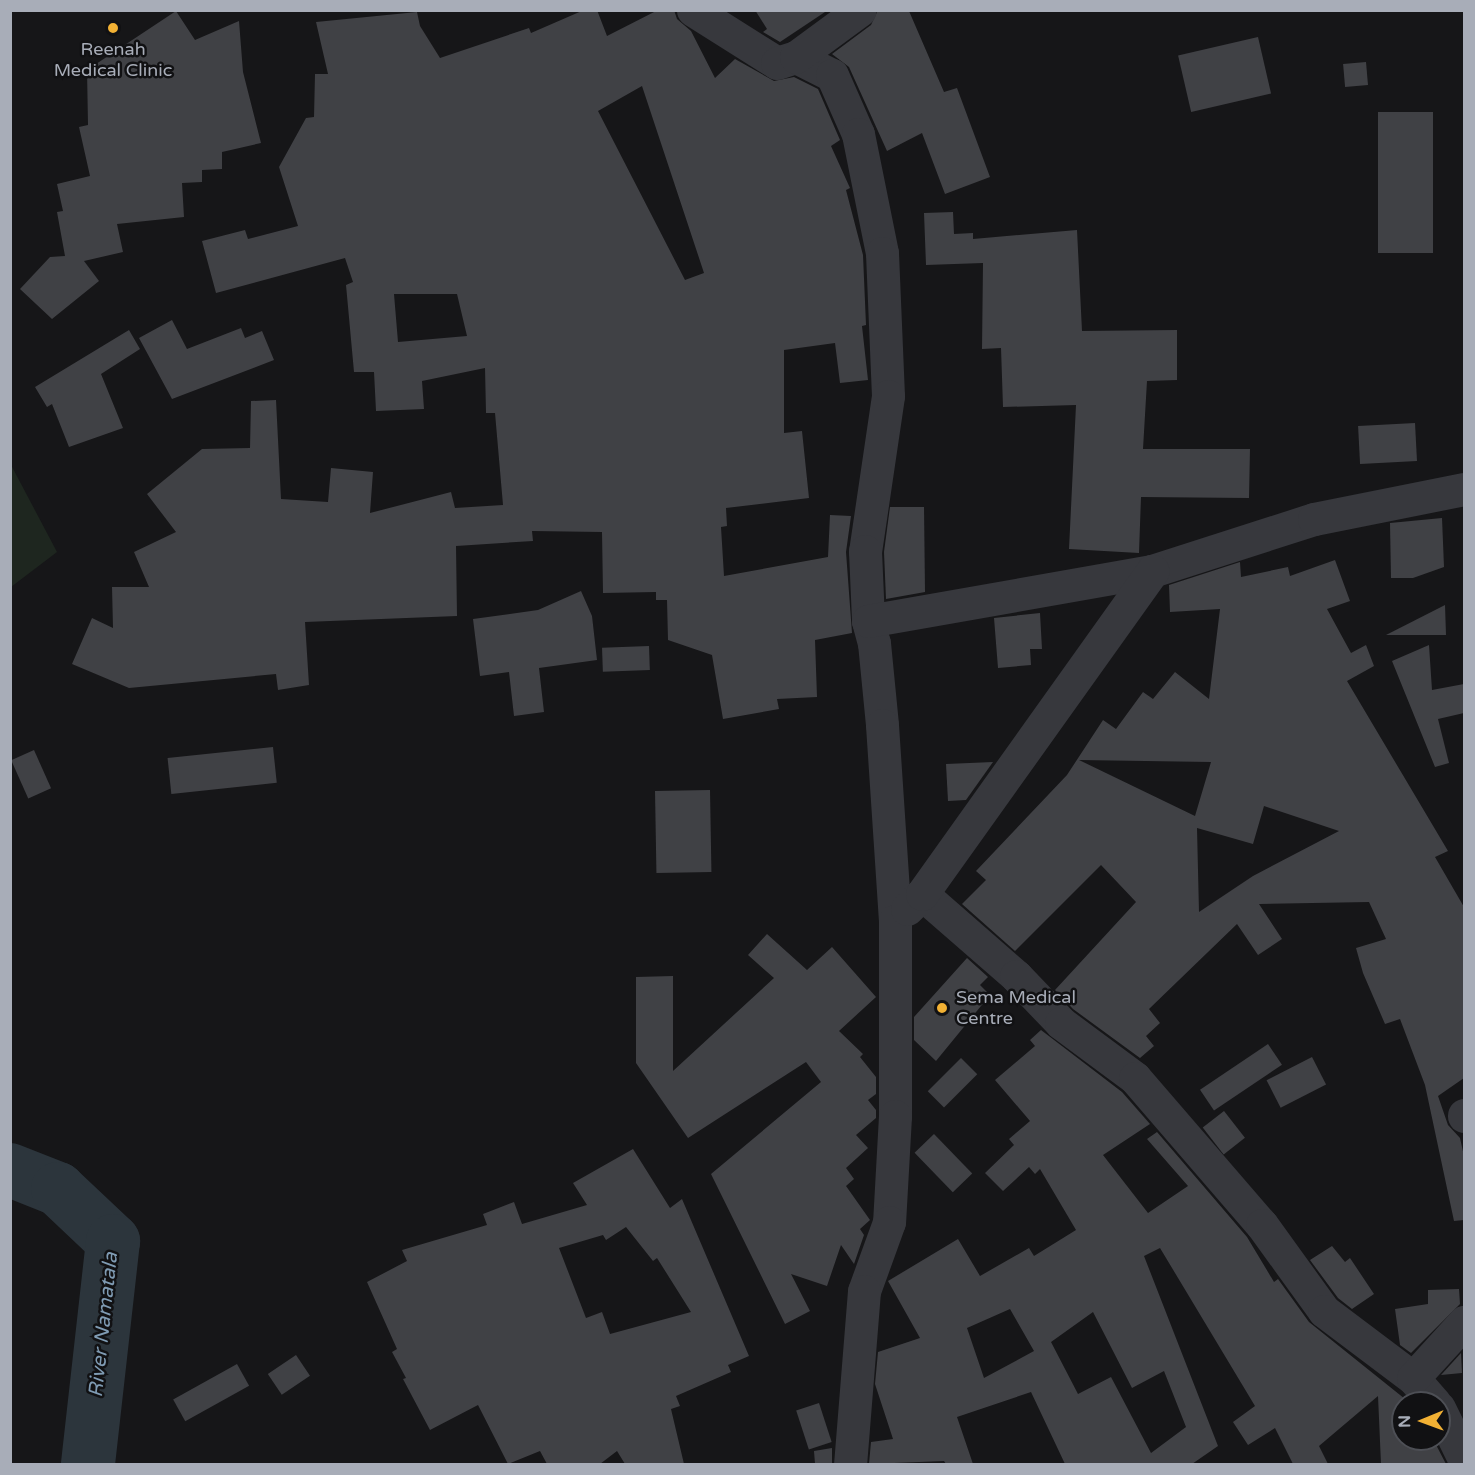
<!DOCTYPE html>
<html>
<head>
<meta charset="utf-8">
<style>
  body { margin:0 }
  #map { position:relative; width:1475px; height:1475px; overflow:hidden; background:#161618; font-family:"Varela Round",sans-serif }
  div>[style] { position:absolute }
  .green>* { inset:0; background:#1e261f }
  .river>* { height:54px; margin:-27px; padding:0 27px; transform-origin:27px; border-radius:27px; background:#2c353c }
  .building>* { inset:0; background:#404145; transform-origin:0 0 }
  .street>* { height:33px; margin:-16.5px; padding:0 16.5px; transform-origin:16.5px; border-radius:16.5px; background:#37383d }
  .dots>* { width:16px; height:16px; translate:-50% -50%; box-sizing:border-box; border:3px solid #111113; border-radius:50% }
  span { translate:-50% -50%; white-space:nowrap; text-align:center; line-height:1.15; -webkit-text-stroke:5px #111113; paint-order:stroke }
  .poi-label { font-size:18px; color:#a8adb8 }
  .left { translate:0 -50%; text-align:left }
  .water-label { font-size:20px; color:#7f9bb3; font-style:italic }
  .frame { position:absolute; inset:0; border:12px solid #a8adb8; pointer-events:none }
  .north { position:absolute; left:1391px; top:1391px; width:60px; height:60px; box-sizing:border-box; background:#111113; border:2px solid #4d4f55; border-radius:50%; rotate:269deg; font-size:16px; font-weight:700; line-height:24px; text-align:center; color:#a8adb8 }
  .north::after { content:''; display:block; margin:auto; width:21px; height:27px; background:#f2b134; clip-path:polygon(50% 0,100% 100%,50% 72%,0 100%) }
</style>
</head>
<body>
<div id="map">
  <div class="green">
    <i style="clip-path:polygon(10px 463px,57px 552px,11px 587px,10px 587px)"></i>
  </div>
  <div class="river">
    <i style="left:10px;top:1170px;width:52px;rotate:21.6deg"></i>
    <i style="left:58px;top:1189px;width:76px;rotate:43.4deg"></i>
    <i style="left:113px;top:1241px;width:224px;rotate:96.4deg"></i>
  </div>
  <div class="building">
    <i style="clip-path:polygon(evenodd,584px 10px,597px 10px,607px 36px,658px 10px,674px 10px,677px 19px,691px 31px,715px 78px,735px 59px,774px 81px,794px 77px,818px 89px,840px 140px,831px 146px,850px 188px,846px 190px,863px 255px,866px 325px,862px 326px,868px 380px,840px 383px,835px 343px,784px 350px,784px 433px,802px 431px,809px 498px,726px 508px,727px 526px,721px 527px,724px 576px,828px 557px,830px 515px,851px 516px,846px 552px,852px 633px,815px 640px,817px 697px,777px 699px,779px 709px,723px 719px,712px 655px,668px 640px,667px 600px,656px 600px,656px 592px,603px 593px,602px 532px,532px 531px,533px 541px,456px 546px,457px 616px,305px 622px,309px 685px,278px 690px,276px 674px,129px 688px,72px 664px,92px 618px,113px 628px,112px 587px,149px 587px,134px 552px,176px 532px,147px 494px,202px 449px,250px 448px,251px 401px,276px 400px,281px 499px,328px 502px,331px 468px,373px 472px,370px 513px,451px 492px,455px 508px,503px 505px,495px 413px,486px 413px,485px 368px,422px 381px,424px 409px,376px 411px,374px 372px,354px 372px,346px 285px,353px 282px,345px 258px,216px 293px,202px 241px,245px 230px,248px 239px,298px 226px,279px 167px,306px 118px,314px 117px,315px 74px,328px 74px,316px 22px,417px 12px,420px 26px,440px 58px,529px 28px,531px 33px,584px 10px,642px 86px,704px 273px,685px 280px,598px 111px,642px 86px,584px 10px,394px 294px,457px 294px,467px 336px,398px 342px,394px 294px)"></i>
    <i style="clip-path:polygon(755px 10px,828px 10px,780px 42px,763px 32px,767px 29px)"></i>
    <i style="clip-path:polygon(878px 10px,909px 11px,944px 92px,957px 88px,990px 177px,945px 194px,922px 133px,887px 151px,849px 67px,832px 54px,871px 25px)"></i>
    <i style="clip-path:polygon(176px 11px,195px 40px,239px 21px,243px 72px,261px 143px,222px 152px,222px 169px,202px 170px,202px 182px,182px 183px,184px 217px,117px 224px,123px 252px,84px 261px,99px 281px,52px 319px,20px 289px,50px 257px,65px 256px,57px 212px,63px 211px,57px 184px,90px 176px,79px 127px,88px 125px,87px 70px)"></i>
    <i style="left:1258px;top:37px;width:58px;height:82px;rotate:77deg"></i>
    <i style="left:1366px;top:62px;width:23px;height:23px;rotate:85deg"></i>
    <i style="left:1378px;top:112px;width:55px;height:141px"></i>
    <i style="clip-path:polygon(953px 212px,954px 234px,973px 233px,973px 239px,1077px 230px,1082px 331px,1177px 330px,1177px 380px,1147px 381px,1143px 449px,1250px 449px,1249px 498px,1141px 497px,1139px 553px,1069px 549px,1076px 405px,1003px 407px,1001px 348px,982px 349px,983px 263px,926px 265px,924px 213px)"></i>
    <i style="clip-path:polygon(172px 320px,187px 349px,241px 328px,245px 338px,262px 331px,274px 360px,172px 399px,139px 338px)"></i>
    <i style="clip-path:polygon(129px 330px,140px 349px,101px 374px,123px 428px,69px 447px,52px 404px,47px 407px,35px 387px)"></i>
    <i style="left:1415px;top:423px;width:38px;height:57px;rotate:87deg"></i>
    <i style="clip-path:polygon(890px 507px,924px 507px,925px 592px,886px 599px,884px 552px)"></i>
    <i style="clip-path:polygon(1442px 518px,1444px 567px,1413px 578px,1391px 578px,1390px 523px)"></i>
    <i style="clip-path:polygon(evenodd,1335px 560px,1350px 601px,1327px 609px,1351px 653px,1366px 645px,1374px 666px,1347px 681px,1448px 851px,1435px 857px,1464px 907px,1464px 1078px,1438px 1096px,1448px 1125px,1460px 1138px,1464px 1156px,1464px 1220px,1454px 1221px,1425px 1085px,1400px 1019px,1385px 1024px,1363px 973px,1356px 948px,1386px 939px,1369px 902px,1259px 904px,1282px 939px,1258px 955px,1237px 924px,1149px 1009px,1160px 1023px,1146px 1036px,1154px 1046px,1140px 1058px,1073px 1009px,1055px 990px,1136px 902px,1101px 865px,1015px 951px,962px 904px,986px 880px,976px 871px,1067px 775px,1103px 720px,1116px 729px,1143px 692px,1153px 699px,1175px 672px,1209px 699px,1220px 609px,1170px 612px,1169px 585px,1240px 562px,1241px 577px,1288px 567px,1290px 576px,1335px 560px,1079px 760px,1211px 762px,1195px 816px,1079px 760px,1335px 560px,1264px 806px,1339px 831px,1253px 876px,1199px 912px,1197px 828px,1253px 844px,1264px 806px)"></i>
    <i style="clip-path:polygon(581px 591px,592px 616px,597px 660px,539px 668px,544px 712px,514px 716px,509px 672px,480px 676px,473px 619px,538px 610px)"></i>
    <i style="clip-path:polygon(1445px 605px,1446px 635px,1386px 635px)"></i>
    <i style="clip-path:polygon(1040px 613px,1042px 649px,1030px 649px,1031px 665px,998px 668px,994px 618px)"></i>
    <i style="clip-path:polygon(1429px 645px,1432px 690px,1464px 684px,1464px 713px,1438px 719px,1449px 763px,1435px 767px,1392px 661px)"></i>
    <i style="left:649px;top:646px;width:24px;height:47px;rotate:88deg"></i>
    <i style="left:273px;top:747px;width:36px;height:106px;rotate:84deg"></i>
    <i style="left:34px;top:750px;width:42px;height:25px;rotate:66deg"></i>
    <i style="clip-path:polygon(993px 762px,966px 800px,948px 801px,946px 764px)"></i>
    <i style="left:710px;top:790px;width:82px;height:55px;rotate:89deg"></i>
    <i style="clip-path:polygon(767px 934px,807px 970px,832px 947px,876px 997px,839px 1031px,863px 1054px,860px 1057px,876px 1077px,876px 1094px,868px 1100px,876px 1110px,876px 1118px,856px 1135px,868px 1148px,846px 1168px,854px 1179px,846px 1186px,870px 1220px,860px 1229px,864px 1235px,854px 1264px,841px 1245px,827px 1286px,791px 1274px,810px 1311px,785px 1324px,711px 1174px,821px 1082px,806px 1062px,688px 1138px,636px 1063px,636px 977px,673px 976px,673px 1071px,774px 978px,748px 955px)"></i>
    <i style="clip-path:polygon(967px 958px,988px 977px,980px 985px,990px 995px,936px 1061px,914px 1040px,914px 1017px)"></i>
    <i style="clip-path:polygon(evenodd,1041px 1030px,1122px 1092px,1150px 1124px,1103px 1155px,1148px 1213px,1188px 1186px,1147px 1139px,1157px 1132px,1247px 1237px,1274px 1282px,1278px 1279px,1309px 1322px,1410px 1403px,1403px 1403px,1403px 1439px,1433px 1439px,1446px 1464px,1381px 1464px,1378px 1396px,1319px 1446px,1328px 1464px,1293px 1464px,1275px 1428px,1248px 1445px,1233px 1422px,1255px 1406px,1160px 1248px,1144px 1256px,1218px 1446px,1192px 1464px,1065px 1464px,1031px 1392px,957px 1417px,973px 1464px,946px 1464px,944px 1461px,869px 1464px,871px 1442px,893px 1439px,875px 1384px,878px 1352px,920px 1338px,888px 1281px,958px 1239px,980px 1276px,1029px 1248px,1034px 1256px,1076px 1230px,1040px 1169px,1035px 1174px,1029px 1167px,1003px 1191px,985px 1173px,1014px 1145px,1009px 1139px,1030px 1121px,995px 1080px,1035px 1046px,1030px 1040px,1041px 1030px,1010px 1309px,1034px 1351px,984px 1378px,967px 1328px,1010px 1309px,1041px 1030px,1093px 1312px,1132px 1388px,1164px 1371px,1186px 1427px,1151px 1453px,1111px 1377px,1078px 1394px,1051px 1342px,1093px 1312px)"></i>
    <i style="left:1268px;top:1044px;width:25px;height:82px;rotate:56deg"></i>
    <i style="left:1312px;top:1057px;width:31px;height:51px;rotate:63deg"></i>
    <i style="left:961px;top:1058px;width:23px;height:47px;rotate:45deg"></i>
    <i style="left:1224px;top:1111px;width:34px;height:27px;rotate:52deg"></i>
    <i style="left:934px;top:1134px;width:55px;height:27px;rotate:46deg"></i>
    <i style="clip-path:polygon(evenodd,633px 1149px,670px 1208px,682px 1199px,749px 1356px,728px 1365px,731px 1372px,676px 1396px,680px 1406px,671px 1409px,684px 1464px,625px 1464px,617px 1451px,600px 1464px,547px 1464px,540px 1451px,508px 1464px,478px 1405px,430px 1430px,403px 1379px,406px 1378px,392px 1352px,397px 1349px,367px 1282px,407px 1261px,402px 1250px,487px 1225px,483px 1214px,514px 1202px,522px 1224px,587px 1205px,573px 1183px,633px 1149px,626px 1227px,653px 1261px,657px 1258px,691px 1312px,610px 1334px,602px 1312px,586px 1318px,559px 1248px,603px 1235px,606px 1240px,626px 1227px)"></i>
    <i style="clip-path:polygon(1332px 1246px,1345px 1262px,1350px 1258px,1374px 1294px,1352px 1309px,1338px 1298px,1310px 1260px)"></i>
    <i style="clip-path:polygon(1459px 1289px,1460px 1304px,1411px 1353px,1400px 1345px,1395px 1309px,1428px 1304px,1428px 1290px)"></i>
    <i style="clip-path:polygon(1461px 1353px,1462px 1373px,1441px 1375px)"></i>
    <i style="left:296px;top:1355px;width:25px;height:34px;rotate:56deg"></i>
    <i style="left:237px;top:1364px;width:25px;height:73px;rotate:61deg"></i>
    <i style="left:819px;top:1403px;width:41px;height:24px;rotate:72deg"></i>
    <i style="clip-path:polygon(832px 1448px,832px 1464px,815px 1464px,814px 1451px)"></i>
  </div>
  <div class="street">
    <i style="left:693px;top:10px;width:99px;rotate:32.2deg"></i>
    <i style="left:777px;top:63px;width:20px;rotate:-18deg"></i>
    <i style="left:796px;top:57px;width:40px;rotate:26.6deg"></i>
    <i style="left:832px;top:75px;width:64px;rotate:66.2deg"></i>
    <i style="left:858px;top:134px;width:121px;rotate:78.6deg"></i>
    <i style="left:882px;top:253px;width:143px;rotate:87.6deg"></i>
    <i style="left:888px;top:396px;width:157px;rotate:98.4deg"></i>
    <i style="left:865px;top:551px;width:70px;rotate:87.5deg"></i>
    <i style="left:868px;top:621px;width:23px;rotate:75deg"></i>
    <i style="left:874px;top:643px;width:82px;rotate:84.4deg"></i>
    <i style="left:882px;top:725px;width:196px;rotate:86.2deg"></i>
    <i style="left:895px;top:921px;width:195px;rotate:90deg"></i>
    <i style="left:895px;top:1116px;width:106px;rotate:93.2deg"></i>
    <i style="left:889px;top:1222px;width:73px;rotate:109.9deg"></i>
    <i style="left:864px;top:1291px;width:174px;rotate:94.6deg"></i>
    <i style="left:796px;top:57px;width:79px;rotate:-36.3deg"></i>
    <i style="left:868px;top:621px;width:288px;rotate:-10deg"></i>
    <i style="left:1152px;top:571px;width:170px;rotate:-17.8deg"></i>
    <i style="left:1314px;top:519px;width:153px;rotate:-11.3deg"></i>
    <i style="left:922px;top:894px;width:125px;rotate:41.1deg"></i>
    <i style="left:1016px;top:976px;width:65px;rotate:46.2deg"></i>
    <i style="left:1061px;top:1023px;width:92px;rotate:36.6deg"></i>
    <i style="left:1135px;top:1078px;width:194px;rotate:49.2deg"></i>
    <i style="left:1262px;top:1225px;width:106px;rotate:54.2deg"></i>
    <i style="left:1324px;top:1311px;width:111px;rotate:37deg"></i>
    <i style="left:1413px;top:1378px;width:33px;rotate:49deg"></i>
    <i style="left:907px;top:909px;width:21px;rotate:-45deg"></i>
    <i style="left:922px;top:894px;width:397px;rotate:-54.5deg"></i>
    <i style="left:1464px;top:1115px;width:1px;rotate:90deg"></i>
    <i style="left:1413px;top:1378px;width:76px;rotate:-47.7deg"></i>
    <i style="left:1439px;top:1408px;width:57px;rotate:63.9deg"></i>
  </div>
  <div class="dots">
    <i style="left:113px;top:28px;background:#f2b134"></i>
    <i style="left:942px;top:1008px;background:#f2b134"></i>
  </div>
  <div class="poi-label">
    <span style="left:113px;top:60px">Reenah<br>Medical Clinic</span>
    <span class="left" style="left:956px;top:1008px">Sema Medical<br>Centre</span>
  </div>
  <div class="water-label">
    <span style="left:104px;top:1325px;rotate:-84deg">River Namatala</span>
  </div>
  <div class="frame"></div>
  <div class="north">N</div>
</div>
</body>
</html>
